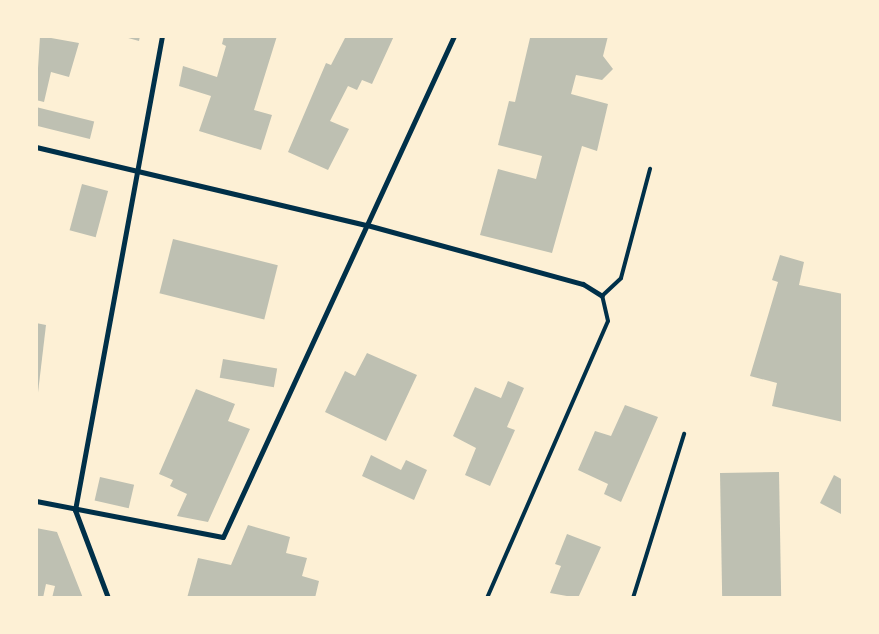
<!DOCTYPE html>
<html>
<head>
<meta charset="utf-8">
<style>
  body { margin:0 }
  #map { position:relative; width:879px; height:634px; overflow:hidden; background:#fdf0d5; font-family:Cabin,sans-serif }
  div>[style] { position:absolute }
  .building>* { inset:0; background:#bec0b2; transform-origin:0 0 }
  .service>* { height:4px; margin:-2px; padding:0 2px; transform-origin:2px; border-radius:2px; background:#003049 }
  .minor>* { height:5px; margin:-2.5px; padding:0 2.5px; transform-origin:2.5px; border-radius:2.5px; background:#003049 }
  span { translate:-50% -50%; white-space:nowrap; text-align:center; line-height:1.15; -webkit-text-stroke:4px #fdf0d5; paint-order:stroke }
  .frame { position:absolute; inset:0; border:38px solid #fdf0d5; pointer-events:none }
</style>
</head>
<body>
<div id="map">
  <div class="building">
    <i style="clip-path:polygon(40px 36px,79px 43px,69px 77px,51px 72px,44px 102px,36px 100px)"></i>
    <i style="clip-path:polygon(121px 36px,140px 36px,139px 41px)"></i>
    <i style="clip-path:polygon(224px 36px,277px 36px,254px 110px,272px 115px,261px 150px,199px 131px,211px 96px,179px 86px,183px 66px,217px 77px,226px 46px,222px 44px)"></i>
    <i style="clip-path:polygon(346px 36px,394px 36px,372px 84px,362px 80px,357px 90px,348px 86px,330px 121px,349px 129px,328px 170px,288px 152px,326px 63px,331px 65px)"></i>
    <i style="clip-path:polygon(541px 36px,608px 36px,603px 56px,613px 69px,602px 80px,576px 75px,571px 94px,608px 104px,597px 151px,582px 146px,552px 253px,480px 235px,498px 169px,536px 179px,542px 156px,498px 145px,509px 101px,515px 102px,530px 38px)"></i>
    <i style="left:36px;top:107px;width:60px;height:18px;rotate:14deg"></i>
    <i style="left:82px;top:184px;width:27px;height:48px;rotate:15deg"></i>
    <i style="left:173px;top:239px;width:108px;height:56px;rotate:14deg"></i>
    <i style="clip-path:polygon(780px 255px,804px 262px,799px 285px,843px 294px,843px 422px,772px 406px,777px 383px,750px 376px,778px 282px,772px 280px)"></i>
    <i style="clip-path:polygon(36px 323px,46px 325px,37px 401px,36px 401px)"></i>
    <i style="clip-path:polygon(367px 353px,417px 375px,386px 441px,325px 412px,345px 371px,355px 376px)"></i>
    <i style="left:223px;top:359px;width:55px;height:19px;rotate:10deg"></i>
    <i style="clip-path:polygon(508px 381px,524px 388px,507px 427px,515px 430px,490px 486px,465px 475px,476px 448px,453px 436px,475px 387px,501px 398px)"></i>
    <i style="clip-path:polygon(196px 389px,235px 404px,228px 421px,250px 429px,208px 522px,177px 516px,187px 494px,170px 486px,173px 480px,159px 474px)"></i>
    <i style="clip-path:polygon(625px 405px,658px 417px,621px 502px,604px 494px,608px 484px,578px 470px,595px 431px,611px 436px)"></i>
    <i style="clip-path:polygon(371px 455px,401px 470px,406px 460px,427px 470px,414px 500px,362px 476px)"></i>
    <i style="left:779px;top:472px;width:126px;height:59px;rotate:89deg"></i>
    <i style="clip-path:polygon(834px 475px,843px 480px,843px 515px,820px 503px)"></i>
    <i style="left:100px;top:477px;width:35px;height:24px;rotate:13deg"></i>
    <i style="clip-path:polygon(248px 525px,290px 537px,286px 553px,307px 558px,302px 576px,319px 581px,315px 598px,187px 598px,198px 558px,231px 565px)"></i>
    <i style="clip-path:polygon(36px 528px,57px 532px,83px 598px,52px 598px,55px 586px,46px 584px,43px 598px,36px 598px)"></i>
    <i style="clip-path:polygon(567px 534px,601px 547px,578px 598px,550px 593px,561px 566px,555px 564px)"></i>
  </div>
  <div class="service">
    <i style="left:487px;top:598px;width:302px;rotate:-66.4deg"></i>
    <i style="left:608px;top:321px;width:26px;rotate:-103deg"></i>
    <i style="left:602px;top:296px;width:26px;rotate:-43deg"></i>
    <i style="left:621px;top:278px;width:113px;rotate:-75.1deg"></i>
    <i style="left:633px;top:598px;width:172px;rotate:-72.7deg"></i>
  </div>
  <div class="minor">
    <i style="left:36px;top:147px;width:340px;rotate:13.3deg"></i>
    <i style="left:367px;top:225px;width:224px;rotate:15.3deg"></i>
    <i style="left:583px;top:284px;width:22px;rotate:32deg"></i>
    <i style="left:36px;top:501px;width:190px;rotate:10.9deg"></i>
    <i style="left:223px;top:537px;width:552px;rotate:-65.25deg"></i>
    <i style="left:75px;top:510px;width:482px;rotate:-79.6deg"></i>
    <i style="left:75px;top:510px;width:94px;rotate:69.4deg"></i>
  </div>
  <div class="frame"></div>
</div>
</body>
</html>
